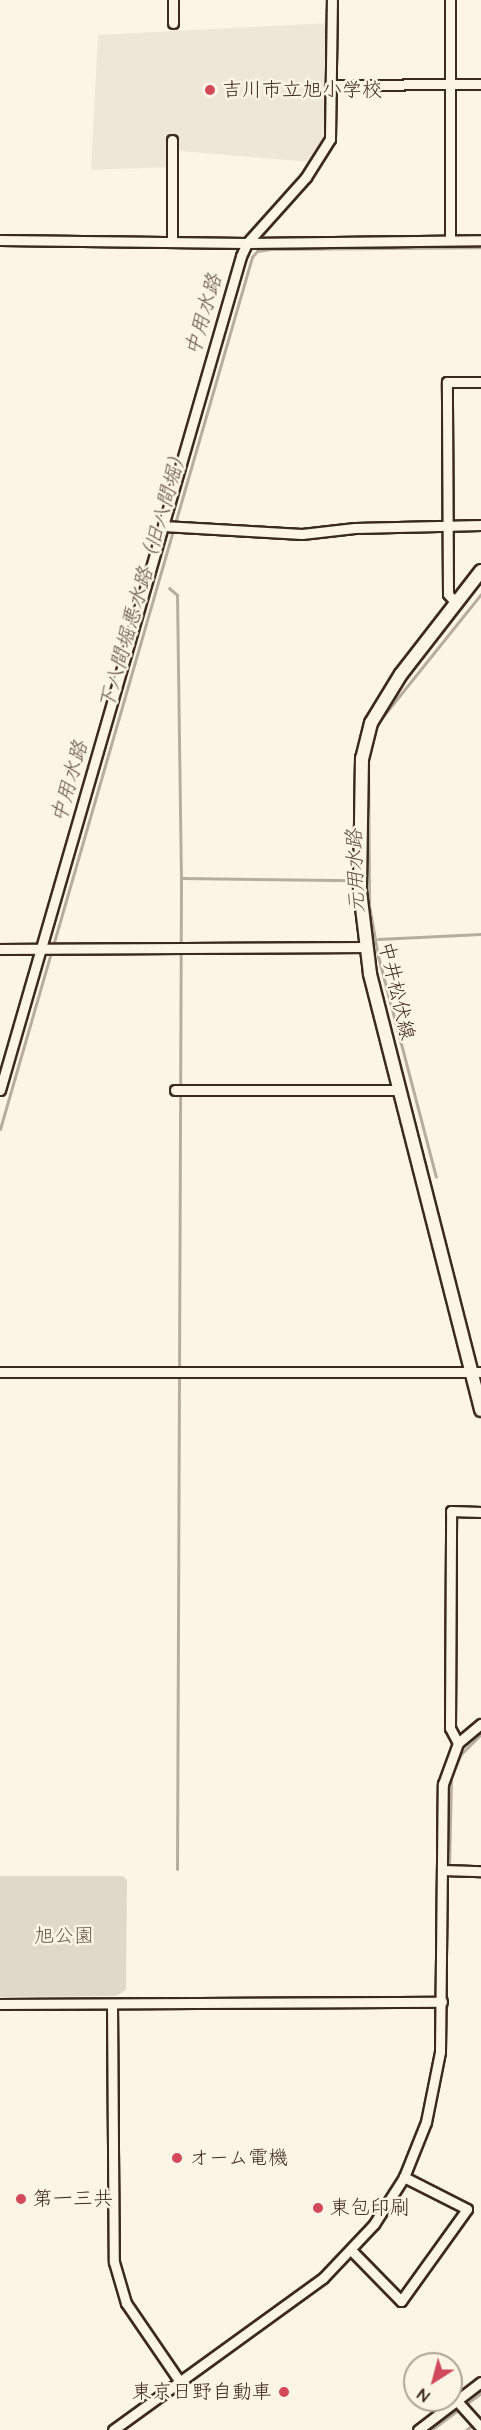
<!DOCTYPE html>
<html>
<head>
<meta charset="utf-8">
<style>
  body { margin:0 }
  #map { position:relative; width:481px; height:2430px; overflow:hidden; background:#fcf5e5; font-family:"Architects Daughter","Klee One",sans-serif }
  div>[style] { position:absolute }
  .built>* { inset:0; background:#eee6d6 }
  .green>* { inset:0; background:#e0d8c8 }
  .stream>* { height:3px; margin:-1.5px; padding:0 1.5px; transform-origin:1.5px; border-radius:1.5px; background:#b7ad9e }
  .roads { filter:drop-shadow(2px 0 #3b2a1e) drop-shadow(-2px 0 #3b2a1e) drop-shadow(0 2px #3b2a1e) drop-shadow(0 -2px #3b2a1e) }
  .minor>* { height:9px; margin:-4.5px; padding:0 4.5px; transform-origin:4.5px; border-radius:4.5px; background:#fcf5e5 }
  .major>* { height:12px; margin:-6px; padding:0 6px; transform-origin:6px; border-radius:6px; background:#fcf5e5 }
  .dots>* { width:16px; height:16px; translate:-50% -50%; box-sizing:border-box; border:3px solid #fcf5e5; border-radius:50% }
  span { translate:-50% -50%; white-space:nowrap; text-align:center; line-height:1.15; -webkit-text-stroke:5px #fcf5e5; paint-order:stroke }
  .poi-label { font-size:20px; color:#3b2a1e }
  .left { translate:0 -50%; text-align:left }
  .right { translate:-100% -50%; text-align:right }
  .street-label { font-size:20px; color:#3b2a1e }
  .park-label { font-size:20px; color:#645648 }
  .water-label { font-size:21px; color:#605144; font-style:italic }
  .north { position:absolute; left:403px; top:2352px; width:60px; height:60px; box-sizing:border-box; background:#fcf5e5; border:2px solid #afa495; border-radius:50%; rotate:216deg; font-size:16px; font-weight:700; line-height:24px; text-align:center; color:#3b2a1e }
  .north::after { content:''; display:block; margin:auto; width:21px; height:27px; background:#d1495b; clip-path:polygon(50% 0,100% 100%,50% 72%,0 100%) }
</style>
</head>
<body>
<div id="map">
  <div class="built">
    <i style="clip-path:polygon(329px 23px,323px 144px,308px 162px,170px 150px,170px 167px,91px 170px,98px 35px)"></i>
  </div>
  <div class="green">
    <i style="clip-path:polygon(0 1876px,123px 1876px,127px 1880px,126px 1990px,116px 1996px,0 1997px)"></i>
  </div>
  <div class="stream">
    <i style="left:209px;top:350px;width:105px;rotate:-74deg"></i>
    <i style="left:169px;top:588px;width:11px;rotate:41deg"></i>
    <i style="left:177px;top:595px;width:283px;rotate:89.2deg"></i>
    <i style="left:181px;top:878px;width:991px;rotate:90.23deg"></i>
    <i style="left:129px;top:629px;width:147px;rotate:-74.2deg"></i>
    <i style="left:380px;top:720px;width:161px;rotate:-51.3deg"></i>
    <i style="left:368px;top:755px;width:150px;rotate:89.6deg"></i>
    <i style="left:369px;top:905px;width:52px;rotate:80deg"></i>
    <i style="left:378px;top:956px;width:228px;rotate:75.3deg"></i>
    <i style="left:181px;top:878px;width:175px;rotate:0.7deg"></i>
    <i style="left:378px;top:939px;width:103px;rotate:-2.8deg"></i>
    <i style="left:0;top:1129px;width:908px;rotate:-73.88deg"></i>
    <i style="left:252px;top:257px;width:8px;rotate:-50deg"></i>
    <i style="left:257px;top:251px;width:14px;rotate:-8deg"></i>
    <i style="left:271px;top:249px;width:210px;rotate:-0.5deg"></i>
    <i style="left:449px;top:1866px;width:90px;rotate:-88.7deg"></i>
    <i style="left:451px;top:1776px;width:24px;rotate:-66deg"></i>
    <i style="left:461px;top:1754px;width:28px;rotate:-45deg"></i>
    <i style="left:431px;top:2430px;width:62px;rotate:-36.5deg"></i>
    <i style="left:466px;top:2430px;width:19px;rotate:-36deg"></i>
  </div>
  <div class="roads">
    <div class="minor">
      <i style="left:173px;top:0;width:23px;rotate:90deg"></i>
      <i style="left:332px;top:85px;width:149px;rotate:-0.4deg"></i>
      <i style="left:0;top:240px;width:247px;rotate:0.7deg"></i>
      <i style="left:247px;top:243px;width:234px;rotate:-0.7deg"></i>
      <i style="left:172px;top:240px;width:100px;rotate:-90deg"></i>
      <i style="left:450px;top:240px;width:240px;rotate:-90deg"></i>
      <i style="left:163px;top:526px;width:139px;rotate:3.3deg"></i>
      <i style="left:302px;top:534px;width:53px;rotate:-6.5deg"></i>
      <i style="left:355px;top:528px;width:126px;rotate:-1.4deg"></i>
      <i style="left:456px;top:603px;width:12px;rotate:-132deg"></i>
      <i style="left:448px;top:594px;width:212px;rotate:-90.3deg"></i>
      <i style="left:447px;top:382px;width:34px"></i>
      <i style="left:0;top:949px;width:365px;rotate:-0.3deg"></i>
      <i style="left:0;top:1090px;width:868px;rotate:-73.88deg"></i>
      <i style="left:241px;top:256px;width:14px;rotate:-65deg"></i>
      <i style="left:247px;top:243px;width:89px;rotate:-48.2deg"></i>
      <i style="left:306px;top:177px;width:45px;rotate:-57.7deg"></i>
      <i style="left:330px;top:139px;width:139px;rotate:-89.2deg"></i>
      <i style="left:175px;top:1090px;width:224px"></i>
      <i style="left:0;top:1372px;width:481px"></i>
      <i style="left:458px;top:1743px;width:17px;rotate:-118deg"></i>
      <i style="left:450px;top:1728px;width:217px;rotate:-89.7deg"></i>
      <i style="left:451px;top:1511px;width:30px;rotate:2deg"></i>
      <i style="left:443px;top:1870px;width:38px;rotate:2deg"></i>
      <i style="left:0;top:2004px;width:442px;rotate:-0.3deg"></i>
      <i style="left:112px;top:2004px;width:258px;rotate:89.6deg"></i>
      <i style="left:114px;top:2262px;width:43px;rotate:73.7deg"></i>
      <i style="left:126px;top:2303px;width:96px;rotate:55.6deg"></i>
      <i style="left:352px;top:2251px;width:70px;rotate:45.6deg"></i>
      <i style="left:401px;top:2301px;width:113px;rotate:-54.3deg"></i>
      <i style="left:467px;top:2209px;width:71px;rotate:-153.1deg"></i>
      <i style="left:457px;top:2401px;width:36px;rotate:48deg"></i>
      <i style="left:113px;top:2430px;width:259px;rotate:-35.9deg"></i>
      <i style="left:323px;top:2278px;width:74px;rotate:-46.6deg"></i>
      <i style="left:374px;top:2224px;width:56px;rotate:-57.4deg"></i>
      <i style="left:404px;top:2177px;width:59px;rotate:-68.2deg"></i>
      <i style="left:426px;top:2122px;width:71px;rotate:-78.7deg"></i>
      <i style="left:440px;top:2052px;width:268px;rotate:-89.4deg"></i>
      <i style="left:443px;top:1784px;width:44px;rotate:-69.9deg"></i>
      <i style="left:458px;top:1743px;width:30px;rotate:-40deg"></i>
      <i style="left:418px;top:2430px;width:79px;rotate:-37.3deg"></i>
    </div>
    <div class="major">
      <i style="left:481px;top:571px;width:130px;rotate:127.8deg"></i>
      <i style="left:401px;top:674px;width:57px;rotate:121.5deg"></i>
      <i style="left:371px;top:723px;width:36px;rotate:104deg"></i>
      <i style="left:362px;top:758px;width:133px;rotate:90.9deg"></i>
      <i style="left:360px;top:891px;width:84px;rotate:83.1deg"></i>
      <i style="left:370px;top:974px;width:450px;rotate:75.7deg"></i>
    </div>
  </div>
  <div class="dots">
    <i style="left:210px;top:90px;background:#d1495b"></i>
    <i style="left:177px;top:2158px;background:#d1495b"></i>
    <i style="left:21px;top:2199px;background:#d1495b"></i>
    <i style="left:318px;top:2208px;background:#d1495b"></i>
    <i style="left:284px;top:2392px;background:#d1495b"></i>
  </div>
  <div class="poi-label">
    <span class="left" style="left:222px;top:90px">吉川市立旭小学校</span>
    <span class="left" style="left:189px;top:2158px">オーム電機</span>
    <span class="left" style="left:33px;top:2199px">第一三共</span>
    <span class="left" style="left:330px;top:2208px">東包印刷</span>
    <span class="right" style="left:272px;top:2392px">東京日野自動車</span>
  </div>
  <div class="street-label">
    <span style="left:396px;top:991px;rotate:77deg">中井松伏線</span>
  </div>
  <div class="park-label">
    <span style="left:64px;top:1936px">旭公園</span>
  </div>
  <div class="water-label">
    <span style="left:204px;top:315px;rotate:-74deg">中用水路</span>
    <span style="left:144px;top:578px;rotate:-74deg">下八間堀悪水路（旧八間堀）</span>
    <span style="left:70px;top:782px;rotate:-74deg">中用水路</span>
    <span style="left:356px;top:871px;rotate:-92deg">元用水路</span>
  </div>
  <div class="north">N</div>
</div>
</body>
</html>
